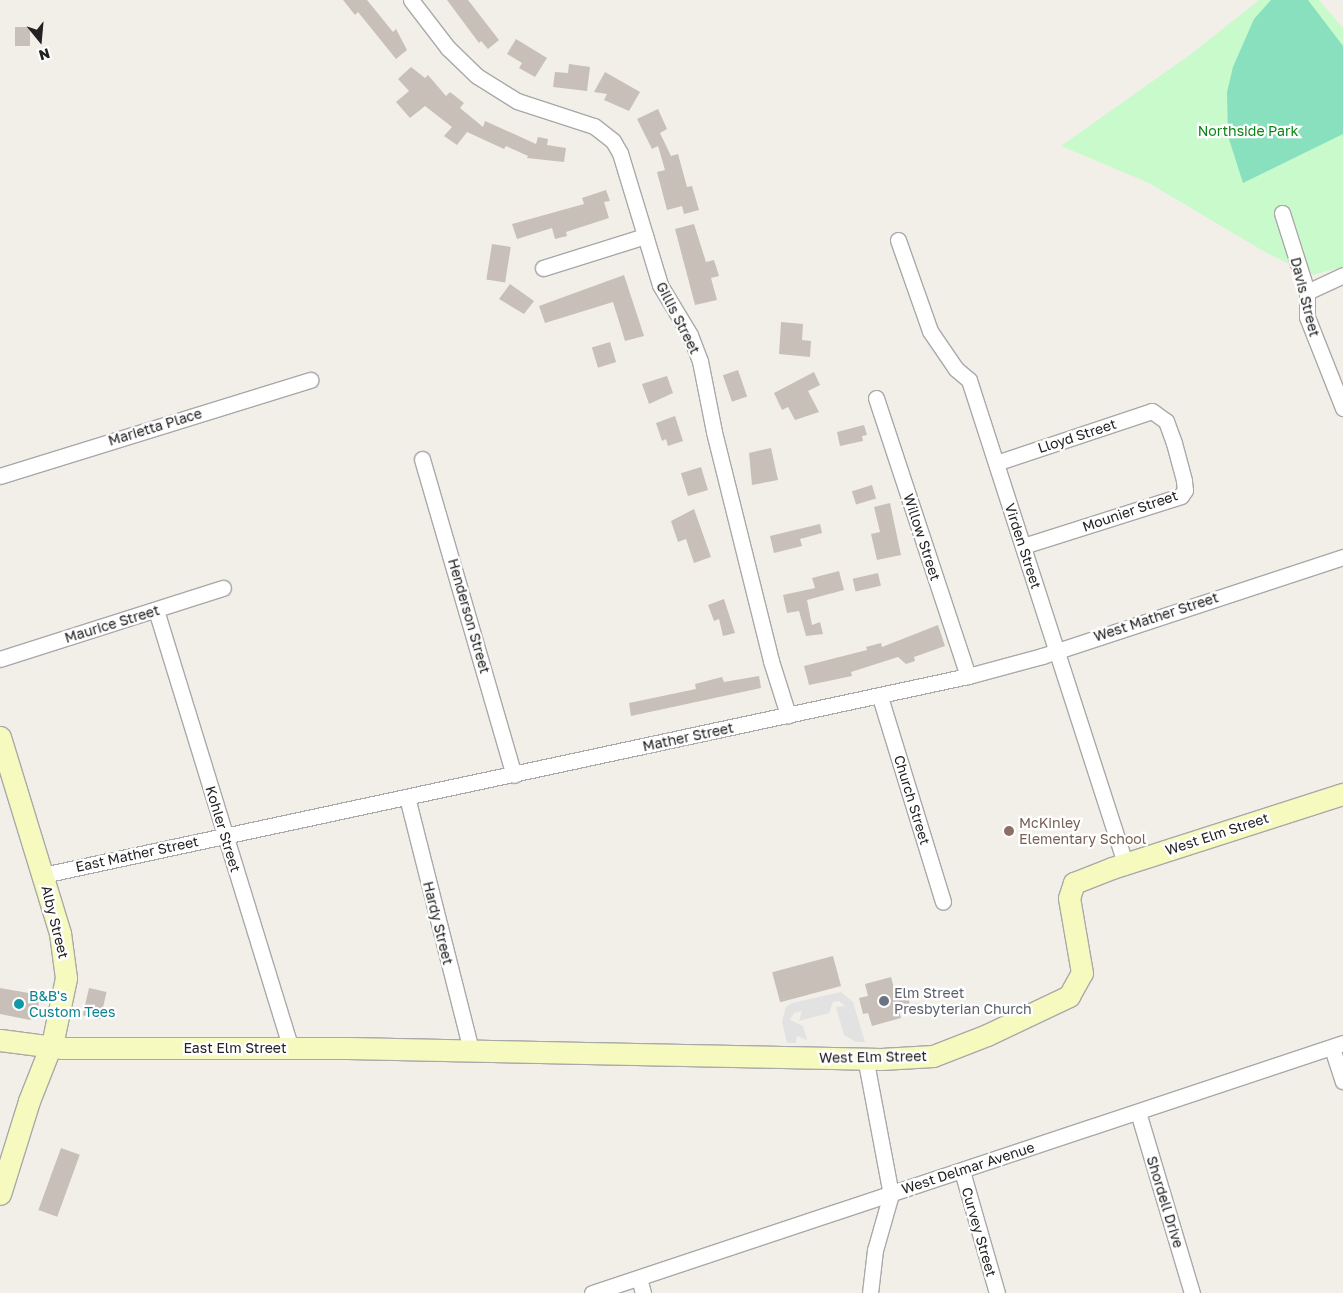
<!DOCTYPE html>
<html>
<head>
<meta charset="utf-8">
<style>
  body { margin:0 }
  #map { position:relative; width:1343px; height:1293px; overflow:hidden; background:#f2efe9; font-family:"Golos Text",sans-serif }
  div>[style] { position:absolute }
  .park>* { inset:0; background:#c8facc }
  .pitch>* { inset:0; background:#88e0be }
  .parking>* { inset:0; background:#e2e2e2 }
  .building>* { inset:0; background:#c7bfb8; transform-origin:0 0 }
  .roads { filter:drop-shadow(1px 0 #a9a9a9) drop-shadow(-1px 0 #a9a9a9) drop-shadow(0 1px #a9a9a9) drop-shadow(0 -1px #a9a9a9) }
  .street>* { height:15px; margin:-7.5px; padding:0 7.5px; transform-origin:7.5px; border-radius:7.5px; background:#fff }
  .secondary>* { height:21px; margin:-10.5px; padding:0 10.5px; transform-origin:10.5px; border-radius:10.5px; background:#f7fabf }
  .dots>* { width:14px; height:14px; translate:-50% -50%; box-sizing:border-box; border:2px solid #fff; border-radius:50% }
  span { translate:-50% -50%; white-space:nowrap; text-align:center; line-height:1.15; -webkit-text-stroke:4.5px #fff; paint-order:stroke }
  .park-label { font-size:14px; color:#0c8416 }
  .street-label { font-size:14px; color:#222 }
  .education-label { font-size:14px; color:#785e54 }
  .left { translate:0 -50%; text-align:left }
  .worship-label { font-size:14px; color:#5b616d }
  .culture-label { font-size:14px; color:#0d838f }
  .north { position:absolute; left:15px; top:15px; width:50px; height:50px; -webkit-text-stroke:4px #fff; paint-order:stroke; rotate:163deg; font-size:14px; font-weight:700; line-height:20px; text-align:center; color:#222 }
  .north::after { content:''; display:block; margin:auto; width:18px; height:22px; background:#222; clip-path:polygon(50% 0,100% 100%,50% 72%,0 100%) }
</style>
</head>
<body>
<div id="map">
  <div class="park">
    <i style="clip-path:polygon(1259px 0,1319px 0,1343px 28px,1343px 267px,1312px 275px,1265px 252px,1147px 182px,1061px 146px,1191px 54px)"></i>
  </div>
  <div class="pitch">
    <i style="clip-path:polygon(1271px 0,1308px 0,1343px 46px,1343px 134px,1243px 183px,1228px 136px,1227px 92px,1233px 67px,1254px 19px)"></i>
  </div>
  <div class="parking">
    <i style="clip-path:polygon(841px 992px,853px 1002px,865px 1042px,856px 1042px,844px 1035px,836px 1007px,845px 1006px,839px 1001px,833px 1002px,829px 1013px,799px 1021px,802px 1011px,794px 1013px,790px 1020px,803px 1026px,807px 1040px,797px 1036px,796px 1043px,787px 1043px,782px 1022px,786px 1007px,792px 1003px)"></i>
  </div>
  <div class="building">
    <i style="clip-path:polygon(343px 0,367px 0,393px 32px,396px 29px,407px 50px,396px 59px,358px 12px,355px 15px)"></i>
    <i style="clip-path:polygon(447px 0,468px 0,499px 40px,488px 49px,481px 41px,479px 43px)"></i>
    <i style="left:30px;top:27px;width:19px;height:15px;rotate:90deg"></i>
    <i style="clip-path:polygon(516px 39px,547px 58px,535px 77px,519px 68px,522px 63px,507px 54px)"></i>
    <i style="clip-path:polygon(569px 64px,590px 67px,587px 91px,553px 87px,555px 72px,568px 73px)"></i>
    <i style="clip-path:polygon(411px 67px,425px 78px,428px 75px,446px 96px,450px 92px,464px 103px,460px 108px,483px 127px,485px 121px,536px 144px,538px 137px,548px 139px,547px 145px,566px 148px,564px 162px,527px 158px,528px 156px,506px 146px,504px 149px,467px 132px,457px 145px,444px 136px,452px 127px,425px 106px,410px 118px,396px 102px,409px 91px,398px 79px)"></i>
    <i style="clip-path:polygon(605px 72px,640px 92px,629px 111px,604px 100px,607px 94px,594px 92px)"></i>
    <i style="clip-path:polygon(658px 109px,667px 129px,660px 133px,671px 156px,678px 154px,687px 187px,692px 186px,699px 210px,684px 214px,682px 206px,667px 210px,657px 172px,665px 170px,658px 146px,652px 149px,637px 119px)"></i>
    <i style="clip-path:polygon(606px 190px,610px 201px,604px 202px,609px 218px,566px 232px,567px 236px,555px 239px,552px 228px,517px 239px,512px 224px,584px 204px,582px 198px)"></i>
    <i style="clip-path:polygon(694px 224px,706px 262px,714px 260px,719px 276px,711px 278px,717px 300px,695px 305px,675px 229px)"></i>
    <i style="left:492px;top:244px;width:19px;height:36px;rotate:9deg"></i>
    <i style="clip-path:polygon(624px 275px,644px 336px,625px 341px,613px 302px,545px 323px,539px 306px)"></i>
    <i style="clip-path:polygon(510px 284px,534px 301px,524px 314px,499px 299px)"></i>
    <i style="clip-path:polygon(781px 322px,803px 324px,802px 340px,811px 341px,810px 357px,779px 354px)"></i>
    <i style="left:610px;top:342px;width:21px;height:19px;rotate:73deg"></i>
    <i style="left:738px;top:370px;width:28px;height:16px;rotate:71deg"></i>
    <i style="clip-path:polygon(814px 372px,820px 385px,808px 391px,819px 412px,795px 420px,788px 407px,782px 410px,774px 393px)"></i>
    <i style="clip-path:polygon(667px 376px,673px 393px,649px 404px,642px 384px)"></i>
    <i style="clip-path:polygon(675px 416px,683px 441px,668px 446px,666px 439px,662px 441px,656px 423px)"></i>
    <i style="clip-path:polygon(864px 425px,867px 435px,862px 436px,863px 441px,840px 446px,837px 432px)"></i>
    <i style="clip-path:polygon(771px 448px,778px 480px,752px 485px,749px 453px)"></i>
    <i style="left:701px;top:467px;width:24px;height:21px;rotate:73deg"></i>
    <i style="left:872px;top:485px;width:14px;height:21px;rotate:73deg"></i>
    <i style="clip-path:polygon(890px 503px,901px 555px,877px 560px,871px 534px,880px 532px,874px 507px)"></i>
    <i style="clip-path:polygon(694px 509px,711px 557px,694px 563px,686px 539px,678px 542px,671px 521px)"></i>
    <i style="clip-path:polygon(820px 524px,822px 533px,800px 539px,802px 546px,774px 553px,770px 536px)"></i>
    <i style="clip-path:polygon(839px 571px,844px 590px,807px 600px,812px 625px,820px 622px,823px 634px,806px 636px,799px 611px,787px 613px,783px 595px,815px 588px,812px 578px)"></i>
    <i style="left:878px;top:573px;width:13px;height:26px;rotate:77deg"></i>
    <i style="clip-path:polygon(724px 599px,735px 633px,723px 636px,719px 619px,714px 621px,708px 605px)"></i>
    <i style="clip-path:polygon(938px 625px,945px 646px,914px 657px,915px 661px,906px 664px,898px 657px,851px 672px,852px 676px,809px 685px,804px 666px,867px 650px,866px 647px,881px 643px,882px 647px)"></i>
    <i style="clip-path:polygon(759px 676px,761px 688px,631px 716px,629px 703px,696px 689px,695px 684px,722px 677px,724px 682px)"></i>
    <i style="left:833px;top:956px;width:31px;height:63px;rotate:75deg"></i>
    <i style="clip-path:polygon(891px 977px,894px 988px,904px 985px,910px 1004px,898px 1008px,901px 1018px,872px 1026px,868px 1013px,863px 1014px,859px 998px,868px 996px,865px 984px)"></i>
    <i style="clip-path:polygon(0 988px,40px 995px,37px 1014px,30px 1020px,0 1014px)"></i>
    <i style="left:89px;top:988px;width:18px;height:28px;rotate:13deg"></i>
    <i style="left:61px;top:1148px;width:20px;height:66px;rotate:20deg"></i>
  </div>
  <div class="roads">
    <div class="street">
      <i style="left:411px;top:0;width:61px;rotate:52.4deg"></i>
      <i style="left:448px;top:48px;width:40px;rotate:44deg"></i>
      <i style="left:477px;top:76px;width:47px;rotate:32deg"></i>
      <i style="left:517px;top:101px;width:81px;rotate:18deg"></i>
      <i style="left:594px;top:126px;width:24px;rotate:38deg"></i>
      <i style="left:613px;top:141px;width:14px;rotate:60deg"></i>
      <i style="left:620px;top:153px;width:138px;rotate:73.1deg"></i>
      <i style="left:660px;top:285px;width:58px;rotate:59deg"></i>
      <i style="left:690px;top:335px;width:28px;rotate:69deg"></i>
      <i style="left:700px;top:361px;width:72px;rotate:78.8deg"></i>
      <i style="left:714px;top:432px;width:236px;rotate:76deg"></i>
      <i style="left:771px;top:661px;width:57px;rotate:72.5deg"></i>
      <i style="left:1282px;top:213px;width:83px;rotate:72.4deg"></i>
      <i style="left:1307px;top:292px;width:25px;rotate:90deg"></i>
      <i style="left:1307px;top:317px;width:98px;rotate:68.4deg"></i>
      <i style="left:898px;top:240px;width:96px;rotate:70.6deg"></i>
      <i style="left:930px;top:331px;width:46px;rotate:55.6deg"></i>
      <i style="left:956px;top:369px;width:17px;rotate:40deg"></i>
      <i style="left:969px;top:380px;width:508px;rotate:72.1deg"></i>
      <i style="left:543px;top:268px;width:107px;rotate:-17.4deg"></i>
      <i style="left:1307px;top:292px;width:40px;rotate:-25deg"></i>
      <i style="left:876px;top:398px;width:293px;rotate:71.7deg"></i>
      <i style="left:422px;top:459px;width:329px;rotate:73.8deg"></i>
      <i style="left:996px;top:463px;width:164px;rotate:-18.4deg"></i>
      <i style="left:1152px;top:411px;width:17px;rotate:36deg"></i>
      <i style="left:1166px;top:421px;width:23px;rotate:70deg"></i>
      <i style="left:1174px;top:443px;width:39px;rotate:75deg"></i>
      <i style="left:1184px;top:481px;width:9px;rotate:84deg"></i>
      <i style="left:1185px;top:490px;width:7px;rotate:124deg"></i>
      <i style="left:1181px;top:496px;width:166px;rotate:162.4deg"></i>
      <i style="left:0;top:476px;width:325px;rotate:-17.2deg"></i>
      <i style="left:156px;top:610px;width:458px;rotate:72.9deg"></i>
      <i style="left:0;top:659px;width:234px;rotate:-17.7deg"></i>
      <i style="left:880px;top:697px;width:214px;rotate:72.9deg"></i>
      <i style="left:407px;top:797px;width:261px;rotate:75.8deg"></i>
      <i style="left:43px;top:875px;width:946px;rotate:-12.14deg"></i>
      <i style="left:968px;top:676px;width:77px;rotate:-15.1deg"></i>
      <i style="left:1042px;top:656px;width:317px;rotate:-18.2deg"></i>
      <i style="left:1332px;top:1048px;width:35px;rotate:72deg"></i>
      <i style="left:865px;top:1057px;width:139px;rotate:79.3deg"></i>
      <i style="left:891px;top:1194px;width:58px;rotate:105.9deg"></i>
      <i style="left:875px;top:1250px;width:43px;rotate:96.6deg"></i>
      <i style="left:1138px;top:1112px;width:189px;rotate:73.4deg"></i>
      <i style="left:962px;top:1171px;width:127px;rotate:74deg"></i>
      <i style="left:639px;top:1278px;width:16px;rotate:75deg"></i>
      <i style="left:592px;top:1293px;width:792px;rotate:-18.41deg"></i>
    </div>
    <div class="secondary">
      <i style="left:0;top:737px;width:205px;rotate:73deg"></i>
      <i style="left:60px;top:933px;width:45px;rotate:82.4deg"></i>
      <i style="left:66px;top:978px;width:63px;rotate:101.8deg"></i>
      <i style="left:53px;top:1040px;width:66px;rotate:111.5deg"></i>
      <i style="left:29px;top:1101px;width:97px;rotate:107.3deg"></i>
      <i style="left:0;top:1040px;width:63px;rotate:7.4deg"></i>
      <i style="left:62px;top:1048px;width:286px"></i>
      <i style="left:348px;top:1048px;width:533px;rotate:1.18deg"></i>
      <i style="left:881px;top:1059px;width:52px;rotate:-3.3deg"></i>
      <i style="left:933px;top:1056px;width:58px;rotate:-21.3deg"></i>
      <i style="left:987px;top:1035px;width:91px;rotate:-25.4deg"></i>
      <i style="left:1069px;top:996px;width:26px;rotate:-61deg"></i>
      <i style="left:1082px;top:973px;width:76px;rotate:-99.8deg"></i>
      <i style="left:1069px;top:898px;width:16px;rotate:-72deg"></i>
      <i style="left:1074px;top:883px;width:41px;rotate:-21.5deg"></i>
      <i style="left:1112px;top:868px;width:243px;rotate:-17.8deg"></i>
    </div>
  </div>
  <div class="dots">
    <i style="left:1009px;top:831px;background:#8d6e63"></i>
    <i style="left:884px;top:1001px;background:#6b7280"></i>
    <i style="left:19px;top:1004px;background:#0f9aa8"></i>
  </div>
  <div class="park-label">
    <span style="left:1248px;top:131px">Northside Park</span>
  </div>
  <div class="street-label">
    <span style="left:1305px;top:297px;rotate:76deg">Davis Street</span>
    <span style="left:678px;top:318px;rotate:63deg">Gillis Street</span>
    <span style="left:155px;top:427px;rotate:-17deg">Marietta Place</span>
    <span style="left:1077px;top:436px;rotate:-18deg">Lloyd Street</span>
    <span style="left:1130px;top:511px;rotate:-19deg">Mounier Street</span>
    <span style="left:922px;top:537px;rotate:72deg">Willow Street</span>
    <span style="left:1023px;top:546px;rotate:72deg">Virden Street</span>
    <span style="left:469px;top:616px;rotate:74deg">Henderson Street</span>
    <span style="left:1156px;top:617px;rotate:-18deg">West Mather Street</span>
    <span style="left:112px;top:624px;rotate:-17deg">Maurice Street</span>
    <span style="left:688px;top:737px;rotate:-12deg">Mather Street</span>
    <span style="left:912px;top:800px;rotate:73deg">Church Street</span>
    <span style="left:223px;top:829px;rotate:73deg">Kohler Street</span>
    <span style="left:1217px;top:834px;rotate:-18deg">West Elm Street</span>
    <span style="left:137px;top:854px;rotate:-12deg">East Mather Street</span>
    <span style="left:55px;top:922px;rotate:76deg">Alby Street</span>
    <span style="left:438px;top:923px;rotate:76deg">Hardy Street</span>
    <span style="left:235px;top:1048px">East Elm Street</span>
    <span style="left:873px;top:1057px;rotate:-1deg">West Elm Street</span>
    <span style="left:968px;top:1168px;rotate:-18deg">West Delmar Avenue</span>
    <span style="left:1165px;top:1202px;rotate:73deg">Shordell Drive</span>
    <span style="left:979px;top:1232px;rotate:74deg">Curvey Street</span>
  </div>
  <div class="education-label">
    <span class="left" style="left:1019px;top:831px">McKinley<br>Elementary School</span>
  </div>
  <div class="worship-label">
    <span class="left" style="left:894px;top:1001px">Elm Street<br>Presbyterian Church</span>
  </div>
  <div class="culture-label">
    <span class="left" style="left:29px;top:1004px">B&amp;B's<br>Custom Tees</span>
  </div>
  <div class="north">N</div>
</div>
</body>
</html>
